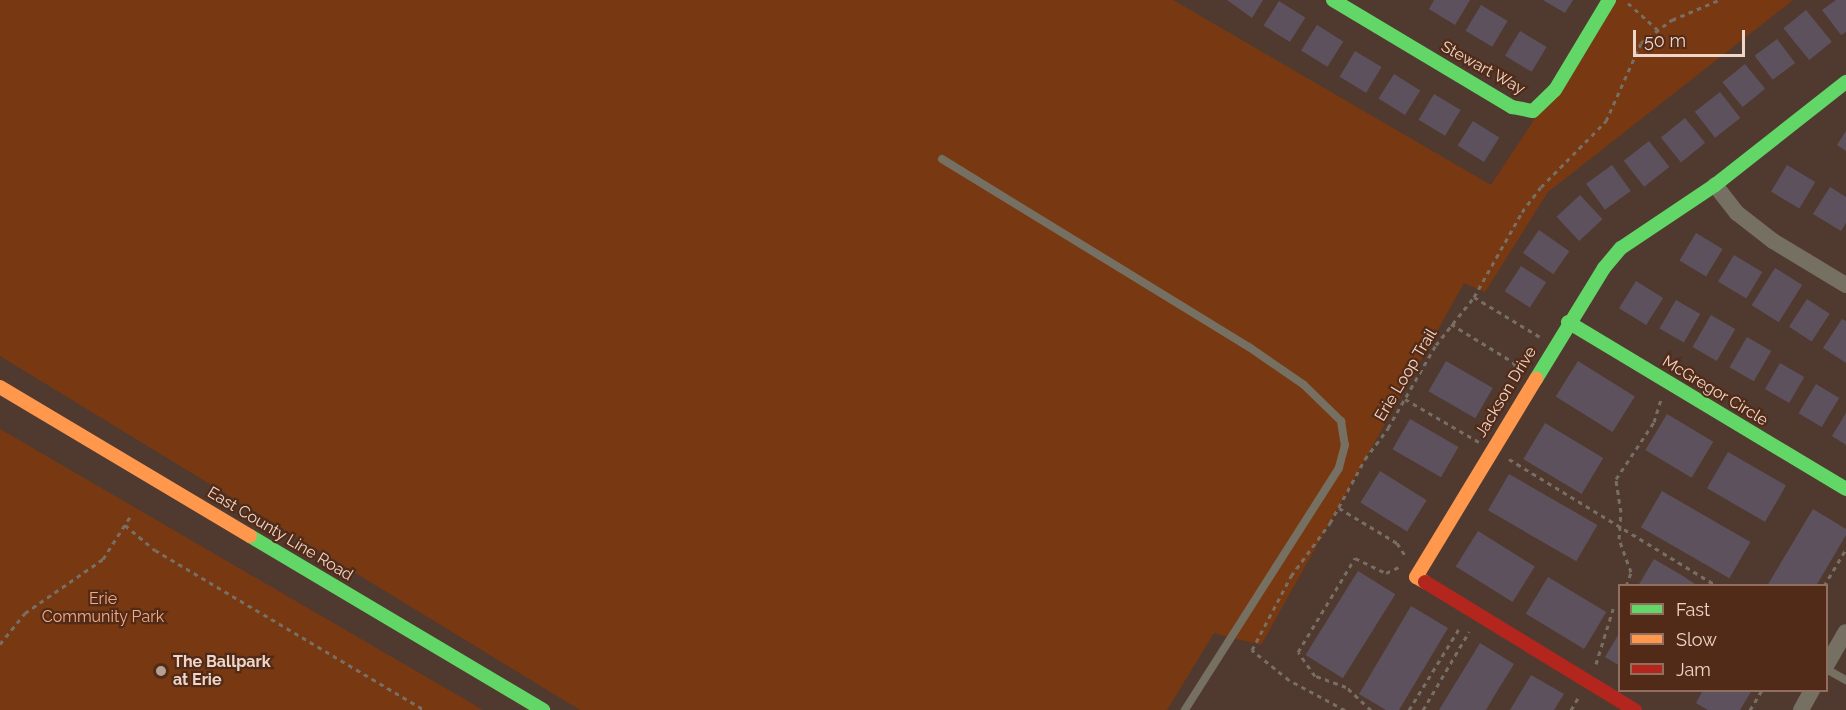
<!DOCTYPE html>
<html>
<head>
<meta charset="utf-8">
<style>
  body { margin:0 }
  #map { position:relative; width:1846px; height:710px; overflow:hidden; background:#503a2f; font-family:Raleway,sans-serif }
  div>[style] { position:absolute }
  .green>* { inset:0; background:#783812 }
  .building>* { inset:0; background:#5d515d; transform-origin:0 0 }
  .path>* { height:3px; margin-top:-1.5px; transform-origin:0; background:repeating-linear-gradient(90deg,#786f64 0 4.5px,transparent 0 9px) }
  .lane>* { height:8px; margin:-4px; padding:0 4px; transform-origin:4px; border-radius:4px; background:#767062 }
  .street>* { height:16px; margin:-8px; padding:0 8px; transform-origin:8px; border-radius:8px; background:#767062 }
  .fast>* { height:14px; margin:-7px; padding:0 7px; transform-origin:7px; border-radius:7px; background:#63d668 }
  .slow>* { height:14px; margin:-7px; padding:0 7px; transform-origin:7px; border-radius:7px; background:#ff974d }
  .jam>* { height:14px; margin:-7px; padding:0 7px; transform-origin:7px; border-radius:7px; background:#b3261e }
  .dots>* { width:16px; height:16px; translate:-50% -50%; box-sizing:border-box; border:3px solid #512b17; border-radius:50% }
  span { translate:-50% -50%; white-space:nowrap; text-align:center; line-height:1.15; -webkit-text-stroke:4.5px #512b17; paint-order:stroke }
  .street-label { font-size:16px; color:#efd6ca }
  .park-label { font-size:16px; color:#f5aa86 }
  .poi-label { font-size:16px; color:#efd6ca; font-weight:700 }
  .left { translate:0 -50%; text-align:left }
  .legend { position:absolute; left:1618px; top:584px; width:210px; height:108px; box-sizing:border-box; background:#512b17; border:2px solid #906f5f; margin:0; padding:8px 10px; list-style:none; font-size:18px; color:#efd6ca }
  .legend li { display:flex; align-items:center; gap:12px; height:30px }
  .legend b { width:30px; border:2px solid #906f5f }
  .scale { position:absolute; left:1633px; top:30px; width:112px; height:27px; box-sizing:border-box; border:3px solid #efd6ca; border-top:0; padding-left:8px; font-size:18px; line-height:21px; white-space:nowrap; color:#efd6ca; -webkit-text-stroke:4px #512b17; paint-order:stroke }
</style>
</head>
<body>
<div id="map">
  <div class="green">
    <i style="clip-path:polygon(0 0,1173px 0,1491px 185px,1613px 0,1793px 0,1548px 192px,1485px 292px,1464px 283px,1261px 645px,1214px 633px,1167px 710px,580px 710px,0 356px)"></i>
    <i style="clip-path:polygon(0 429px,483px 710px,0 710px)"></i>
  </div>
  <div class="building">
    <i style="clip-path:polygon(1227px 0,1263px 0,1252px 18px)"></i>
    <i style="clip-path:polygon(1434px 0,1470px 0,1455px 25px,1429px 9px)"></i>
    <i style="clip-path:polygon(1543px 0,1573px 0,1565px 13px)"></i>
    <i style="clip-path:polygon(1836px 0,1846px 0,1846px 32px,1841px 35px,1822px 10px)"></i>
    <i style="left:1279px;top:1px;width:31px;height:29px;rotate:32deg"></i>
    <i style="left:1481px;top:5px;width:31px;height:30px;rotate:31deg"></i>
    <i style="left:1806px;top:10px;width:41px;height:29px;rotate:51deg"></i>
    <i style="left:1317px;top:25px;width:31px;height:30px;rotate:32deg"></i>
    <i style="left:1520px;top:31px;width:31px;height:29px;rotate:31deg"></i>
    <i style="left:1777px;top:39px;width:30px;height:28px;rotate:53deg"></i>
    <i style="left:1355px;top:51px;width:31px;height:30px;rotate:31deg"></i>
    <i style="left:1745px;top:64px;width:32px;height:29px;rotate:51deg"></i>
    <i style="left:1394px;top:74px;width:31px;height:29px;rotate:32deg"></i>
    <i style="left:1720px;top:92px;width:33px;height:32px;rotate:52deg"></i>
    <i style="left:1434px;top:94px;width:31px;height:30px;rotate:31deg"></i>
    <i style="left:1685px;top:118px;width:32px;height:31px;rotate:51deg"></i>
    <i style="left:1473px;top:121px;width:31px;height:29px;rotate:32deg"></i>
    <i style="clip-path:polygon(1846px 131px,1846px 151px,1837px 145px)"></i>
    <i style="left:1649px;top:141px;width:33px;height:32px;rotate:52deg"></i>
    <i style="left:1612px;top:165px;width:32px;height:32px;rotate:54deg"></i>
    <i style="left:1787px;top:165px;width:33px;height:31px;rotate:31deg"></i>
    <i style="clip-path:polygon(1830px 187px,1846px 197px,1846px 223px,1841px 231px,1813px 214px)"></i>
    <i style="left:1580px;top:195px;width:33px;height:32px;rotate:47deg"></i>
    <i style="left:1539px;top:230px;width:37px;height:28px;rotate:35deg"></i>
    <i style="left:1696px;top:233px;width:31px;height:32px;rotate:31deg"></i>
    <i style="left:1734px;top:255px;width:33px;height:31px;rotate:31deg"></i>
    <i style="left:1521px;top:266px;width:30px;height:30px;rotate:33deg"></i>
    <i style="left:1775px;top:268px;width:32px;height:44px;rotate:32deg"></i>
    <i style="left:1636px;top:281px;width:32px;height:32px;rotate:32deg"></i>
    <i style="left:1807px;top:299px;width:27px;height:33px;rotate:33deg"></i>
    <i style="left:1676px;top:300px;width:28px;height:33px;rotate:30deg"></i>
    <i style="left:1711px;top:315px;width:28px;height:37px;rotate:30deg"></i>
    <i style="clip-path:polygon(1842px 319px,1846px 321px,1846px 363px,1823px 348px)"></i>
    <i style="left:1747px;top:337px;width:28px;height:35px;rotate:30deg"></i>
    <i style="left:1446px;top:361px;width:54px;height:35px;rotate:30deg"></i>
    <i style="left:1578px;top:361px;width:67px;height:42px;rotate:32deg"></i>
    <i style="left:1780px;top:363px;width:28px;height:30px;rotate:30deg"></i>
    <i style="left:1816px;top:384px;width:27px;height:34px;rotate:31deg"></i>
    <i style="clip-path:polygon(1846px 413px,1846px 445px,1832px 436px)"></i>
    <i style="left:1667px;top:414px;width:54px;height:42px;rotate:31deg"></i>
    <i style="left:1410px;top:419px;width:56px;height:35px;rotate:30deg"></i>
    <i style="left:1545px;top:423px;width:68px;height:42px;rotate:31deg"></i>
    <i style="left:1728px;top:452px;width:67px;height:42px;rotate:30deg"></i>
    <i style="left:1380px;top:471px;width:55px;height:37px;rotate:32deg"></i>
    <i style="left:1509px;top:474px;width:102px;height:42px;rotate:30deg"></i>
    <i style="left:1662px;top:491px;width:102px;height:42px;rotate:30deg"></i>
    <i style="clip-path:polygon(1813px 509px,1846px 529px,1846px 535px,1816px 586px,1767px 586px)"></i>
    <i style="left:1478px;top:531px;width:67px;height:42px;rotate:32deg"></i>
    <i style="clip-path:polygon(1654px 559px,1683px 576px,1698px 586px,1638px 586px)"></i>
    <i style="left:1358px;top:571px;width:44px;height:99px;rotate:32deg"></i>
    <i style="left:1548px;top:577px;width:68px;height:43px;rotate:31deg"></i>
    <i style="clip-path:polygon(1411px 606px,1448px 628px,1399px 710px,1386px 710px,1359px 694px)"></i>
    <i style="clip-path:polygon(1620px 632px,1620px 666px,1605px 657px)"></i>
    <i style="clip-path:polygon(1480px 643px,1514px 664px,1496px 693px,1486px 710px,1439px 710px)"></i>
    <i style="clip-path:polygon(1531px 675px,1564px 694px,1554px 710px,1510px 710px)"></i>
    <i style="clip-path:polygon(1703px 690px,1752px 690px,1740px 710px,1708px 710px,1696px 703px)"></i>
  </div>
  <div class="path">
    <i style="left:1628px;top:3px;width:39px;rotate:42deg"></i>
    <i style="left:1474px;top:297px;width:77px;rotate:31.2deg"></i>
    <i style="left:1451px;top:324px;width:73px;rotate:31.5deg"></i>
    <i style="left:1513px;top:362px;width:12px;rotate:59deg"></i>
    <i style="left:1405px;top:399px;width:86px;rotate:30.2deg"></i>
    <i style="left:1509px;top:459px;width:244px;rotate:31.4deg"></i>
    <i style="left:1339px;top:508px;width:68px;rotate:31.1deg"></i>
    <i style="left:1397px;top:543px;width:17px;rotate:57deg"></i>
    <i style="left:125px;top:525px;width:39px;rotate:40deg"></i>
    <i style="left:155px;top:550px;width:314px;rotate:30.7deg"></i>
    <i style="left:1626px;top:586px;width:15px;rotate:-70deg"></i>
    <i style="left:1631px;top:572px;width:35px;rotate:-110deg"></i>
    <i style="left:1619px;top:539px;width:27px;rotate:-86deg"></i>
    <i style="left:1621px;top:512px;width:33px;rotate:-99deg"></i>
    <i style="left:1616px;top:479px;width:69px;rotate:-56.3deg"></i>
    <i style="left:1654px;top:422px;width:24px;rotate:-73deg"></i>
    <i style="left:1824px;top:586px;width:43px;rotate:-59.3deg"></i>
    <i style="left:0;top:644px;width:40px;rotate:-51deg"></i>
    <i style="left:25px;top:613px;width:95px;rotate:-34.7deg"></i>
    <i style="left:103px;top:559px;width:50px;rotate:-57.3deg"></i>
    <i style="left:1596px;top:664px;width:58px;rotate:-72.8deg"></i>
    <i style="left:1345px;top:710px;width:64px;rotate:-151.8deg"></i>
    <i style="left:1289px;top:680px;width:48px;rotate:-141deg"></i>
    <i style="left:1252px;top:650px;width:84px;rotate:-62.2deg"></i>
    <i style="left:1291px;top:576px;width:66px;rotate:-53.7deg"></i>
    <i style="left:1330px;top:523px;width:73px;rotate:-61.3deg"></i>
    <i style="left:1365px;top:459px;width:39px;rotate:-53deg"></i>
    <i style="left:1388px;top:428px;width:96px;rotate:-60deg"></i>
    <i style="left:1436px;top:345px;width:61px;rotate:-51.6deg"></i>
    <i style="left:1474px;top:297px;width:98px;rotate:-60.5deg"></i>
    <i style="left:1522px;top:212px;width:31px;rotate:-53deg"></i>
    <i style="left:1541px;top:187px;width:93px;rotate:-45.4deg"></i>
    <i style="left:1606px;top:121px;width:85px;rotate:-65.8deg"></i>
    <i style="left:1641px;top:43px;width:39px;rotate:-37deg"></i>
    <i style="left:1672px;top:20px;width:51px;rotate:-23.1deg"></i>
    <i style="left:1371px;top:710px;width:34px;rotate:-137deg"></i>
    <i style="left:1346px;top:687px;width:33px;rotate:-160deg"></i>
    <i style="left:1315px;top:676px;width:29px;rotate:-125deg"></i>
    <i style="left:1298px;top:652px;width:110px;rotate:-58.8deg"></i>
    <i style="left:1355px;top:558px;width:34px;rotate:26deg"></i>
    <i style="left:1386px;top:573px;width:14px;rotate:-25deg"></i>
    <i style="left:1409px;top:710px;width:97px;rotate:-58.4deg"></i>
    <i style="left:1423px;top:710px;width:91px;rotate:-59.5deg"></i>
    <i style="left:1571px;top:710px;width:16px;rotate:-60deg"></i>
    <i style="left:1750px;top:710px;width:23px;rotate:-59deg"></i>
  </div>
  <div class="lane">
    <i style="left:942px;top:159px;width:360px;rotate:31.5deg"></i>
    <i style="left:1249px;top:347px;width:67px;rotate:34.6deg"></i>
    <i style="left:1304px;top:385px;width:52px;rotate:44.2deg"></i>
    <i style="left:1341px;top:421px;width:24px;rotate:81deg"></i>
    <i style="left:1345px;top:445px;width:24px;rotate:105deg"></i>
    <i style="left:1339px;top:468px;width:287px;rotate:122.5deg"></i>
    <i style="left:1826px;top:669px;width:23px;rotate:29deg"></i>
  </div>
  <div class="street">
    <i style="left:1715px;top:185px;width:36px;rotate:52deg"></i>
    <i style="left:1737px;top:213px;width:46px;rotate:37.9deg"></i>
    <i style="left:1773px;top:241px;width:85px;rotate:31.1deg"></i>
    <i style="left:1826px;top:666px;width:39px;rotate:-60deg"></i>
    <i style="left:1801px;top:710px;width:23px;rotate:-61deg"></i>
  </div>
  <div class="fast">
    <i style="left:1333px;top:0;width:209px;rotate:30.9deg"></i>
    <i style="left:1512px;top:107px;width:21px;rotate:11deg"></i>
    <i style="left:1533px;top:111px;width:30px;rotate:-44deg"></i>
    <i style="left:1555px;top:90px;width:105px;rotate:-59deg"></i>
    <i style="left:1568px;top:322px;width:324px;rotate:31deg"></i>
    <i style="left:1536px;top:379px;width:130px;rotate:-58.5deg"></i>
    <i style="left:1604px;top:268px;width:26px;rotate:-50deg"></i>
    <i style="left:1621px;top:248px;width:113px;rotate:-33.8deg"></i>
    <i style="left:1715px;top:185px;width:167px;rotate:-38.2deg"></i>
    <i style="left:250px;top:536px;width:341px;rotate:30.7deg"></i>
  </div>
  <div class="slow">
    <i style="left:0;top:387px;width:291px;rotate:30.8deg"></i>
    <i style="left:1425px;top:582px;width:10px;rotate:-151deg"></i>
    <i style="left:1416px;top:577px;width:232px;rotate:-58.8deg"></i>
  </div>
  <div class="jam">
    <i style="left:1425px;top:582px;width:246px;rotate:31.4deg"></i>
  </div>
  <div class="dots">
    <i style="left:161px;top:671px;background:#b79f94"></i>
  </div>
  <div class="street-label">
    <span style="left:1483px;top:68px;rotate:29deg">Stewart Way</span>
    <span style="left:1406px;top:375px;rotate:-59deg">Erie Loop Trail</span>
    <span style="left:1715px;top:391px;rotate:31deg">McGregor Circle</span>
    <span style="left:1506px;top:392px;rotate:-59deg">Jackson Drive</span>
    <span style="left:280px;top:534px;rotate:31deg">East County Line Road</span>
  </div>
  <div class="park-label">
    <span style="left:103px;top:608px">Erie<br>Community Park</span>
  </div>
  <div class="poi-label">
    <span class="left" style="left:173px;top:671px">The Ballpark<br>at Erie</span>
  </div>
  <ul class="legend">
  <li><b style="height:8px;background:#63d668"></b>Fast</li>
  <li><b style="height:8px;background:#ff974d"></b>Slow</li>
  <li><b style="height:8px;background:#b3261e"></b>Jam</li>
  </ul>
  <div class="scale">50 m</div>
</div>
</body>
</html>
